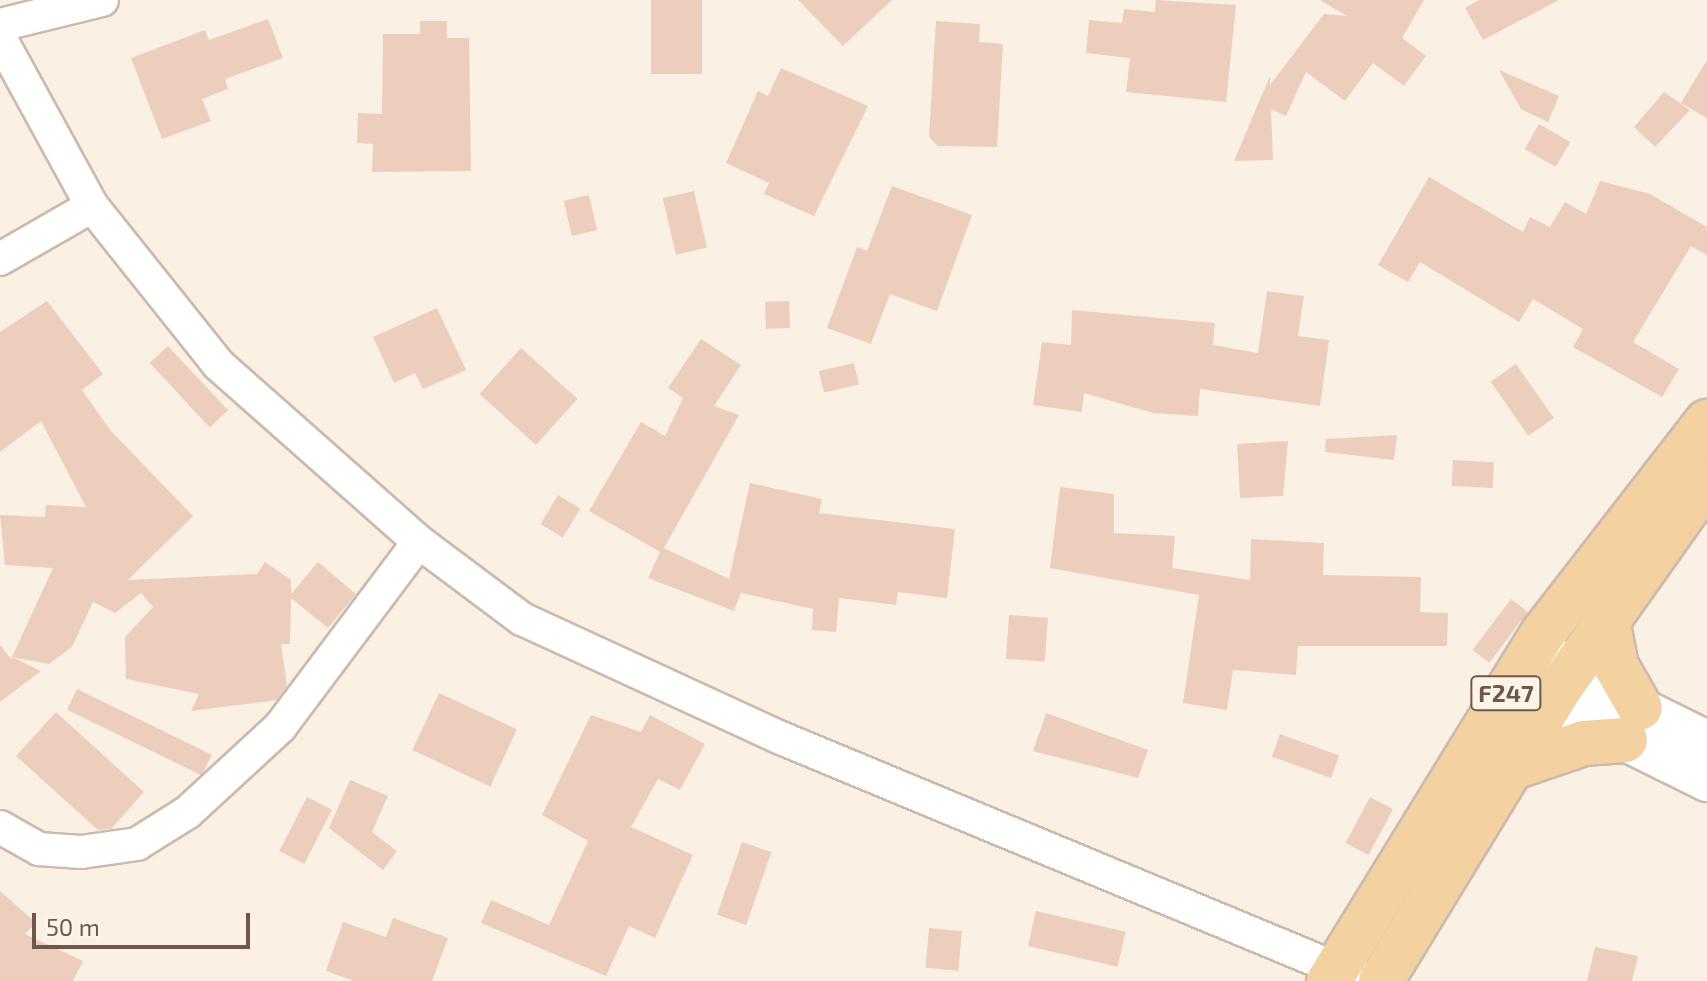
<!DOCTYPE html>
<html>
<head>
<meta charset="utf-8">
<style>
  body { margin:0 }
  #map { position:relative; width:1707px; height:981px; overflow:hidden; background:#faf0e3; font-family:"Exo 2",sans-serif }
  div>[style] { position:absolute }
  .building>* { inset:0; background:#edcebd; transform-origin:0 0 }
  .roads { filter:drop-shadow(2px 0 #ccbaae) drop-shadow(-2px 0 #ccbaae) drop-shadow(0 2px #ccbaae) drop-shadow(0 -2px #ccbaae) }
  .minor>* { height:32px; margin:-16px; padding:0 16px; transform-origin:16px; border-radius:16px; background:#fff }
  .tertiary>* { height:40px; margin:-20px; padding:0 20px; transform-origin:20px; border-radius:20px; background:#fff }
  .primary>* { height:44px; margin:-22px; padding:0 22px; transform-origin:22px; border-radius:22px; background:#f3d1a1 }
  span { translate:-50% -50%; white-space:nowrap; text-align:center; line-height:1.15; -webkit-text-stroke:7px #fdf4e9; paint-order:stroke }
  .shield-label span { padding:2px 6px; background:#fdf4e9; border:2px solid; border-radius:6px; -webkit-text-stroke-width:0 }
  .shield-label { font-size:24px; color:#6f574b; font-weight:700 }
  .scale { position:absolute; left:32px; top:913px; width:218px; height:36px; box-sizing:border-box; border:4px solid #6f574b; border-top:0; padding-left:10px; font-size:24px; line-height:28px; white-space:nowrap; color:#6f574b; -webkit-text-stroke:6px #fdf4e9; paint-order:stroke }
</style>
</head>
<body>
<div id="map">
  <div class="building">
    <i style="left:651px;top:0;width:51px;height:74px"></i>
    <i style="clip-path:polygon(798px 0,892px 0,843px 46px)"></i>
    <i style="clip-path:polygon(1156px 0,1236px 5px,1226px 102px,1126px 92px,1130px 58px,1086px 53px,1089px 20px,1122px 23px,1124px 9px,1155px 12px)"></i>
    <i style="clip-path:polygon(1320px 0,1424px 0,1402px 38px,1426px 56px,1404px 86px,1373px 63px,1345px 101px,1306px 72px,1286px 116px,1271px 109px,1273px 160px,1234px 161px,1270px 76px,1270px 85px,1324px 14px,1347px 16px)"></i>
    <i style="clip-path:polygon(1479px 0,1559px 0,1483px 40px,1465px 8px)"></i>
    <i style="clip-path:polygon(268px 19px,283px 58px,225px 79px,228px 89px,202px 99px,211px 121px,162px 139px,131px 58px,205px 30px,209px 40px)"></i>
    <i style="clip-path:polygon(420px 21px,447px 21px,447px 38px,469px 38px,471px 171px,372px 172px,373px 144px,357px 143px,358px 113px,382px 114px,383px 34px,420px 34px)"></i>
    <i style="clip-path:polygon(936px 21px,980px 24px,979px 42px,1003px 44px,997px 147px,938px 146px,929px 137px)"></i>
    <i style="clip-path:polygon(1707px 60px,1707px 118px,1681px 103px)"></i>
    <i style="clip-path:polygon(781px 68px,868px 106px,814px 216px,764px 194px,769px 183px,726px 163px,758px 91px,768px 96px)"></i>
    <i style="clip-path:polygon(1499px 70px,1559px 96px,1548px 122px,1521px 109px)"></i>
    <i style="clip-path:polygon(1664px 92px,1690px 110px,1655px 147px,1634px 127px)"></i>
    <i style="left:1539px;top:124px;width:36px;height:29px;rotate:30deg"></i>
    <i style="clip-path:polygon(1429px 177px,1523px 232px,1530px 217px,1550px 227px,1565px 202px,1586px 214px,1600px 181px,1650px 194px,1707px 227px,1707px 255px,1691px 246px,1633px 342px,1679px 369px,1662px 397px,1573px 347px,1583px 329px,1533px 299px,1519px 322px,1420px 262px,1408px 282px,1378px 265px)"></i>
    <i style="clip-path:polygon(892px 186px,972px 215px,937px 311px,890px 294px,871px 344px,827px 328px,857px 247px,867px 251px)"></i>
    <i style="left:694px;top:191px;width:58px;height:32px;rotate:77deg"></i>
    <i style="left:589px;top:195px;width:36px;height:26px;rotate:77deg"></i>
    <i style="clip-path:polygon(1267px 291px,1304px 296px,1298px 336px,1329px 340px,1320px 406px,1200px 389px,1198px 416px,1153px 413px,1084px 393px,1082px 412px,1033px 405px,1042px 342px,1071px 345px,1072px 310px,1215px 323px,1213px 345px,1258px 353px)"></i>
    <i style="clip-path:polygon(47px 301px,103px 374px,82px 390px,111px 431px,193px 516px,128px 580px,257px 574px,265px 562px,291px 580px,291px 594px,318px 562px,356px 594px,328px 628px,291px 598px,290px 644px,281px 644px,287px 686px,277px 700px,191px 711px,199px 694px,126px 679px,125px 637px,153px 607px,141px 593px,115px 613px,93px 602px,72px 647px,49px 664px,12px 657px,41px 671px,0 702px,0 645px,11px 659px,53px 568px,5px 565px,0 515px,45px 517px,46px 505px,86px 507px,41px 421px,0 452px,0 332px)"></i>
    <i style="left:789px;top:301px;width:27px;height:24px;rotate:88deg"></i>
    <i style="clip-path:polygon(437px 308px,466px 370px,423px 389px,415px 373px,394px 383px,373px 337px)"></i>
    <i style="clip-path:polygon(701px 339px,741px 365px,714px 406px,739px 415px,664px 548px,729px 579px,750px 483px,822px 499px,819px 513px,955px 529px,947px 598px,898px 592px,896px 605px,839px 598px,836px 632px,812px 630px,813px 609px,741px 593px,734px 611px,648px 578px,660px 552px,589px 511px,641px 422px,665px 436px,683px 398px,668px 388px)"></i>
    <i style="left:168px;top:346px;width:88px;height:25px;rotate:47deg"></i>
    <i style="left:521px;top:348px;width:76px;height:62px;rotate:42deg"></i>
    <i style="left:854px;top:363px;width:22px;height:36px;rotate:77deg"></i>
    <i style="left:1516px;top:364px;width:66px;height:31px;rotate:55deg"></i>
    <i style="clip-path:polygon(1397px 435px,1394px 460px,1325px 452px,1326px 439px)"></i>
    <i style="clip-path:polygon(1288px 441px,1283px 496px,1240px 498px,1237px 444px)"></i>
    <i style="left:1453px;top:460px;width:41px;height:26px;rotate:3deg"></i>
    <i style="clip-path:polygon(1060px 487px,1114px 494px,1114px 533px,1175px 536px,1172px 568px,1250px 580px,1251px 539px,1324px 543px,1323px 575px,1421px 577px,1420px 612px,1448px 613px,1447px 646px,1298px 646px,1296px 675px,1233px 670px,1227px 710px,1183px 703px,1199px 595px,1050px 568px)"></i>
    <i style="left:558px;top:495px;width:26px;height:34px;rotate:31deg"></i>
    <i style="left:1511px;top:599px;width:21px;height:64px;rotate:37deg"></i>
    <i style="left:1009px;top:615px;width:39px;height:44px;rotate:4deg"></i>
    <i style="left:77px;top:689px;width:150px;height:23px;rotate:26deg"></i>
    <i style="left:439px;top:693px;width:86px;height:63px;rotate:25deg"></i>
    <i style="clip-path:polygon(56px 712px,144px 792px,111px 829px,98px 830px,16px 756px)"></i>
    <i style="clip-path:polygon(1046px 713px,1148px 750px,1138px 778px,1033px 751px)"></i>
    <i style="clip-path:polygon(591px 715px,641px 732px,650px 715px,705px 744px,680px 790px,658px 779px,631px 827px,693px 855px,655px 938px,629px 926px,606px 976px,481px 923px,491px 900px,549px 925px,588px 841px,542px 815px)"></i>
    <i style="left:1280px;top:734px;width:63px;height:24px;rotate:20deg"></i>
    <i style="clip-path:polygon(350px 780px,388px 796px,372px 832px,397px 851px,383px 870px,329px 828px)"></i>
    <i style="left:307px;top:797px;width:28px;height:61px;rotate:27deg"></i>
    <i style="left:1370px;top:797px;width:26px;height:52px;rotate:28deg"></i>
    <i style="left:742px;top:842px;width:31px;height:77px;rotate:19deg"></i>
    <i style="clip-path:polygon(0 891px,36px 923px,25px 934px,83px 961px,73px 981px,0 981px)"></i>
    <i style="left:1036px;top:911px;width:92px;height:36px;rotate:13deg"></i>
    <i style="clip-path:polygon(393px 918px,448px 938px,432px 981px,354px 981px,326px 971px,343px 922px,386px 937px)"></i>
    <i style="left:929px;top:928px;width:33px;height:40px;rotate:5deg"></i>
    <i style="clip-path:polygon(1595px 947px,1638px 956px,1632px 981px,1587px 981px)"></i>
  </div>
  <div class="roads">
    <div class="minor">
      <i style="left:0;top:25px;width:105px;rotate:-13.8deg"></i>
      <i style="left:0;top:38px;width:192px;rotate:61.3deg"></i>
      <i style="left:92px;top:206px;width:203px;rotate:51.4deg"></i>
      <i style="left:219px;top:365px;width:267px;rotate:41.5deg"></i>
      <i style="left:419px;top:542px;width:129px;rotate:36.8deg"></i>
      <i style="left:522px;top:619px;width:285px;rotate:24.7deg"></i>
      <i style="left:781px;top:738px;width:624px;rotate:22.54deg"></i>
      <i style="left:0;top:259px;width:106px;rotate:-29.9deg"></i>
      <i style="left:0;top:827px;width:45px;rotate:29.4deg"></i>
      <i style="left:39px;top:849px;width:42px;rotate:4.1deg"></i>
      <i style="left:81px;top:852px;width:57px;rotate:-8.1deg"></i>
      <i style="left:137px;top:844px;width:60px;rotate:-32.1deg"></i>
      <i style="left:188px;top:812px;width:125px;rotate:-42.7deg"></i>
      <i style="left:280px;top:727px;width:231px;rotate:-53.1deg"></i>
    </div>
    <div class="tertiary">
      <i style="left:1558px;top:660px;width:41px;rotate:78.7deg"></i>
      <i style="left:1566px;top:700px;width:23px;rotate:52deg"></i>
      <i style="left:1580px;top:718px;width:142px;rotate:26.4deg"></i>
      <i style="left:1537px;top:692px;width:56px;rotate:-7.1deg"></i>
      <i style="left:1593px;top:685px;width:127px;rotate:26.2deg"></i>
    </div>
    <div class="primary">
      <i style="left:1607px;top:620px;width:47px;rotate:78.9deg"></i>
      <i style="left:1616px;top:666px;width:48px;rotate:60.3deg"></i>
      <i style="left:1508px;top:769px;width:80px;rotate:-18.9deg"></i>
      <i style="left:1584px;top:743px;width:41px;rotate:-4.2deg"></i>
      <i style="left:1329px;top:981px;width:410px;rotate:-58.4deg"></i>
      <i style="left:1544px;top:632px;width:266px;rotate:-52.2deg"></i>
      <i style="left:1381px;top:981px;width:347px;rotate:-58.6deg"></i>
      <i style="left:1562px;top:685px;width:251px;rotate:-54.7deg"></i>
    </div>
  </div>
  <div class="shield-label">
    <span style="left:1506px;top:693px">F247</span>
  </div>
  <div class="scale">50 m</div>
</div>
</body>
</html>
